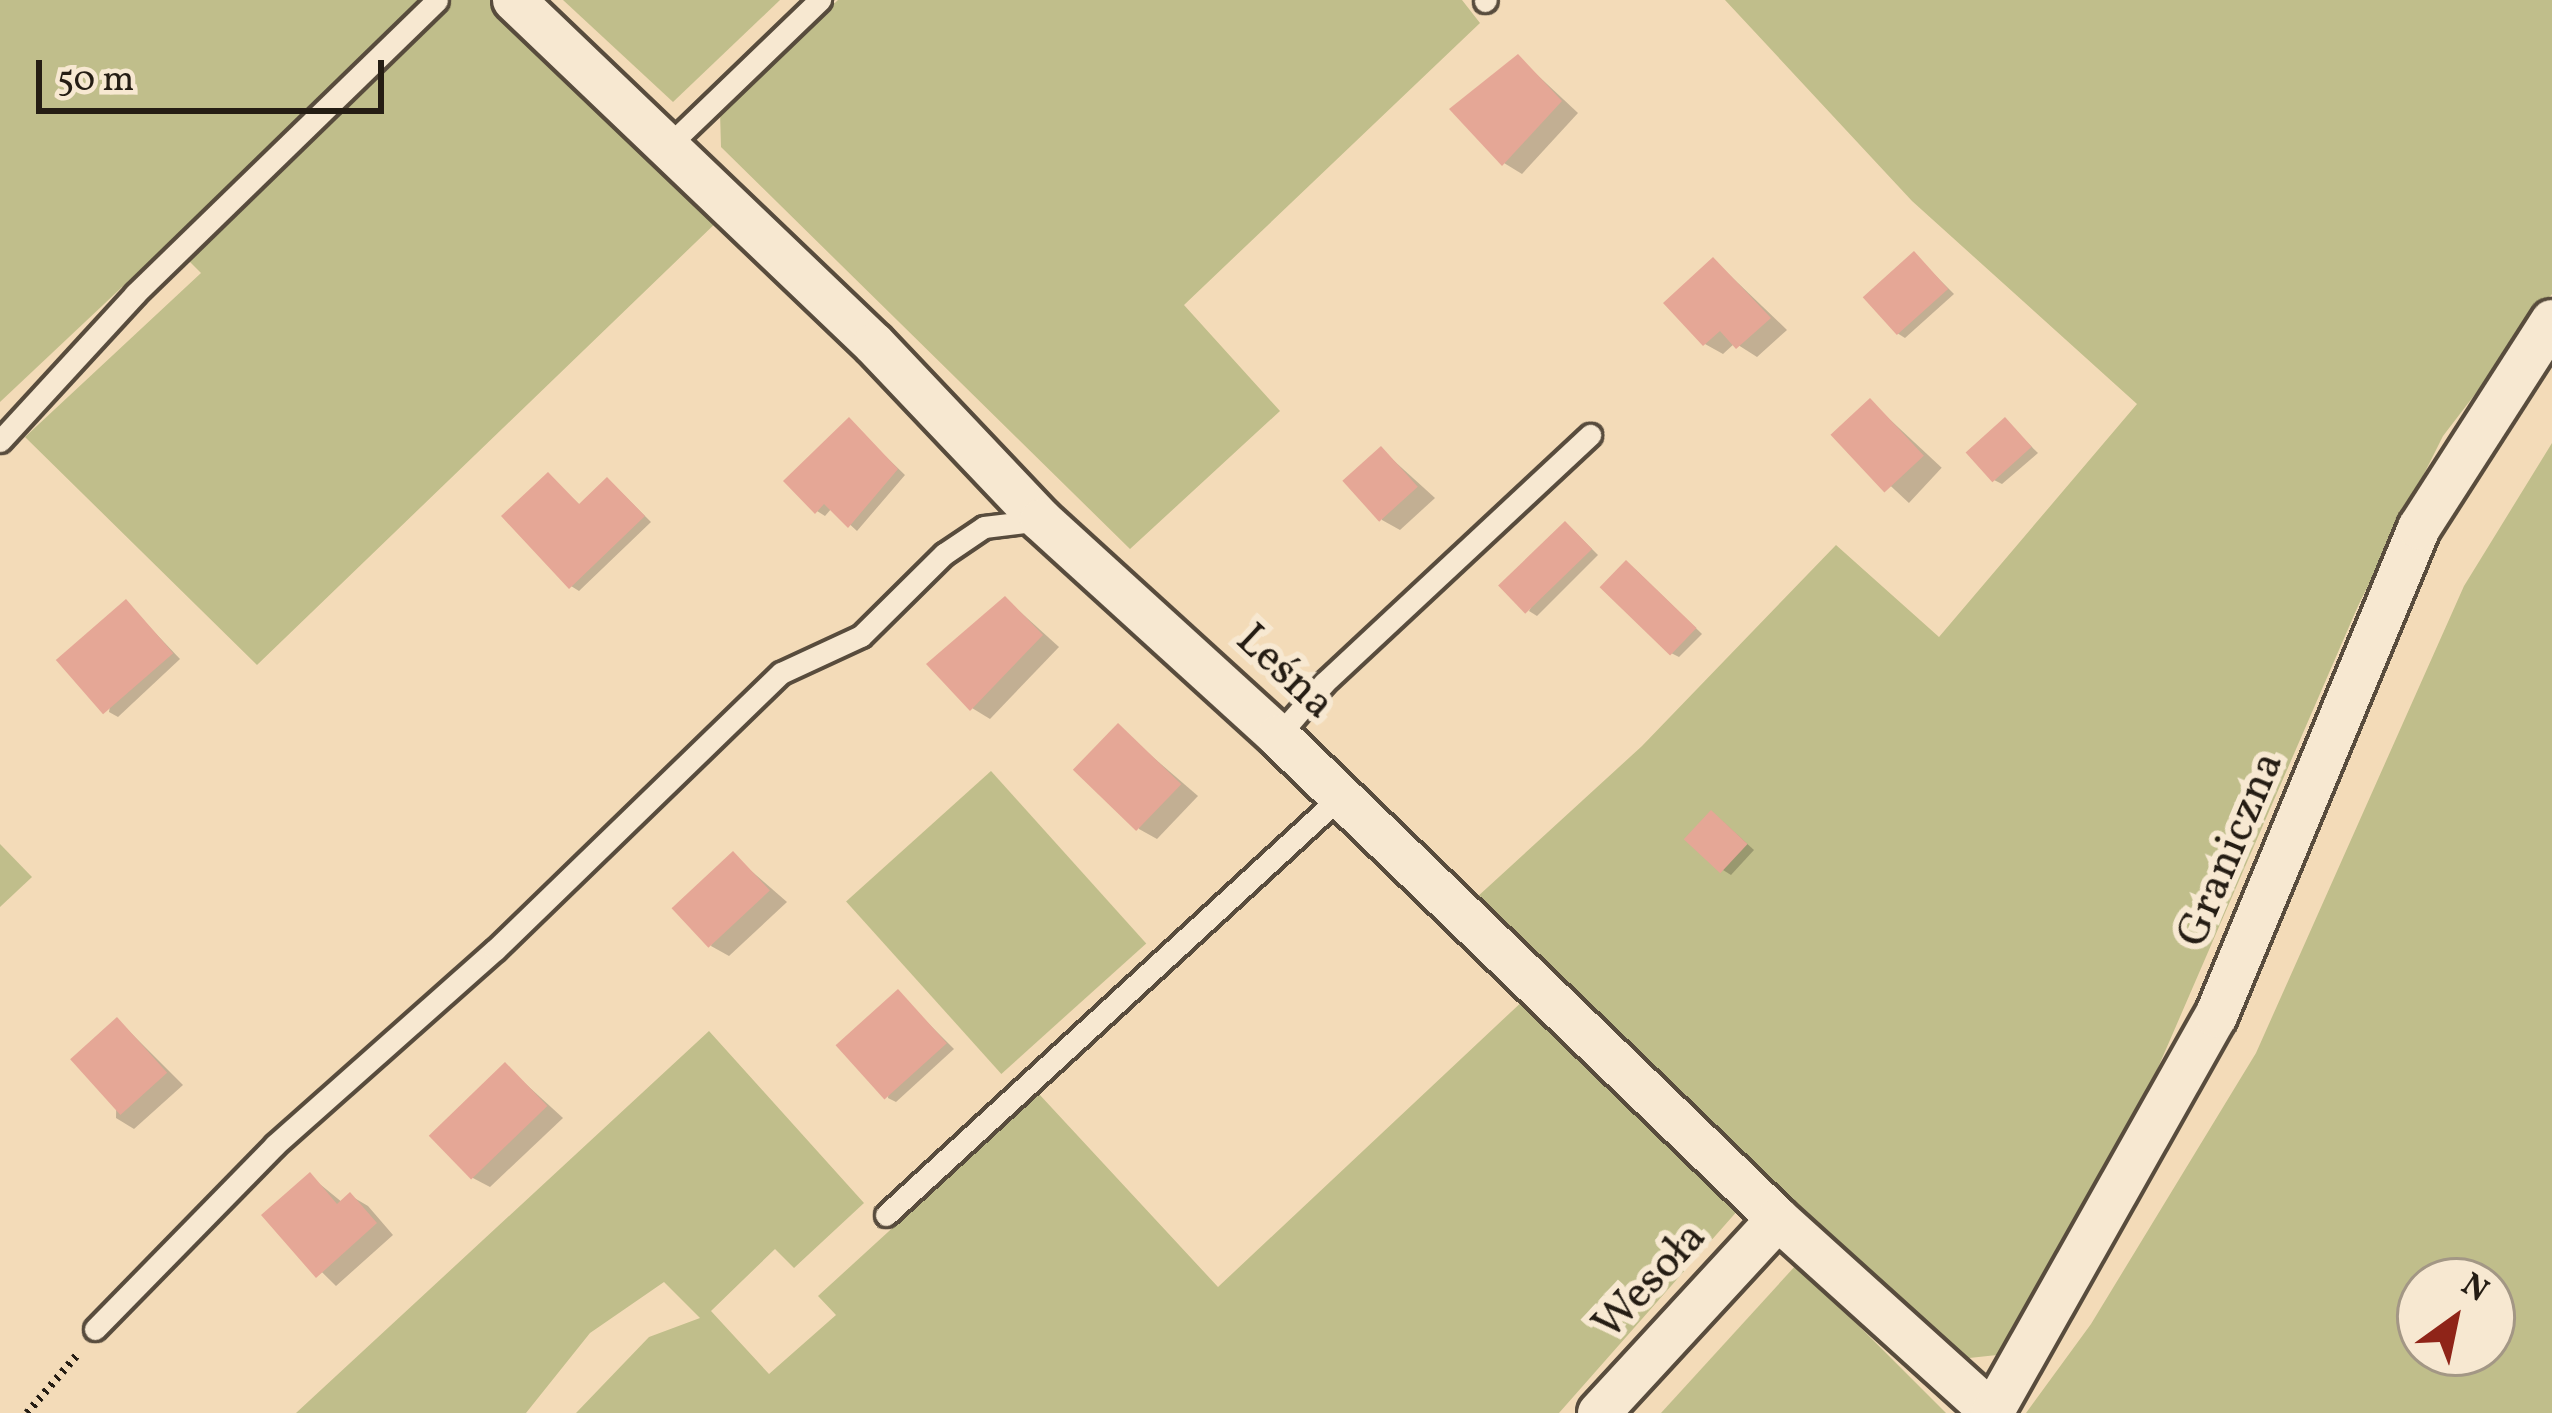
<!DOCTYPE html>
<html>
<head>
<meta charset="utf-8">
<style>
  body { margin:0 }
  #map { position:relative; width:2552px; height:1413px; overflow:hidden; background:#f3dbb8; font-family:Vollkorn,serif }
  div>[style] { position:absolute }
  .green>* { inset:0; background:#c0be8b; transform-origin:0 0 }
  .shadow>* { inset:0; background:#0003; transform-origin:0 0 }
  .building>* { inset:0; background:#e5a796; transform-origin:0 0 }
  .path>* { height:8px; margin-top:-4px; transform-origin:0; background:repeating-linear-gradient(90deg,#251d14 0 3px,transparent 0 9px) }
  .roads { filter:drop-shadow(3px 0 #584c3d) drop-shadow(-3px 0 #584c3d) drop-shadow(0 3px #584c3d) drop-shadow(0 -3px #584c3d) }
  .service>* { height:21px; margin:-10.5px; padding:0 10.5px; transform-origin:10.5px; border-radius:10.5px; background:#f7e8d1 }
  .minor>* { height:42px; margin:-21px; padding:0 21px; transform-origin:21px; border-radius:21px; background:#f7e8d1 }
  span { translate:-50% -50%; white-space:nowrap; text-align:center; line-height:1.15; -webkit-text-stroke:12px #f7e8d1; paint-order:stroke }
  .street-label { font-size:45px; color:#251d14 }
  .north { position:absolute; left:2396px; top:1257px; width:120px; height:120px; box-sizing:border-box; background:#f7e8d1; border:3px solid #a39785; border-radius:50%; rotate:33deg; font-size:33px; font-weight:700; line-height:48px; text-align:center; color:#251d14 }
  .north::after { content:''; display:block; margin:auto; width:42px; height:54px; background:#8f2418; clip-path:polygon(50% 0,100% 100%,50% 72%,0 100%) }
  .scale { position:absolute; left:36px; top:60px; width:348px; height:54px; box-sizing:border-box; border:6px solid #251d14; border-top:0; padding-left:15px; font-size:36px; line-height:42px; white-space:nowrap; color:#251d14; -webkit-text-stroke:9px #f7e8d1; paint-order:stroke }
</style>
</head>
<body>
<div id="map">
  <div class="green">
    <i style="clip-path:polygon(0 0,427px 0,0 402px)"></i>
    <i style="clip-path:polygon(449px 0,498px 0,722px 217px,257px 665px,25px 437px,201px 273px,185px 257px)"></i>
    <i style="clip-path:polygon(563px 0,780px 0,673px 102px)"></i>
    <i style="clip-path:polygon(838px 0,1462px 0,1480px 23px,1184px 305px,1280px 411px,1130px 549px,721px 147px,720px 112px)"></i>
    <i style="clip-path:polygon(1725px 0,2552px 0,2552px 294px,2443px 436px,2358px 606px,2105px 1190px,1997px 1355px,1951px 1360px,1476px 898px,1642px 746px,1836px 545px,1939px 637px,2137px 404px,1912px 201px)"></i>
    <i style="clip-path:polygon(evenodd,2552px 443px,2552px 1413px,2026px 1413px,2091px 1324px,2256px 1053px,2464px 586px,2552px 443px,2492px 1281px,2492px 1353px,2420px 1353px,2420px 1281px,2492px 1281px)"></i>
    <i style="left:991px;top:771px;width:232px;height:195px;rotate:48deg"></i>
    <i style="clip-path:polygon(0 844px,32px 877px,0 907px)"></i>
    <i style="clip-path:polygon(1528px 996px,1739px 1209px,1559px 1413px,576px 1413px,649px 1337px,700px 1318px,664px 1282px,590px 1333px,526px 1413px,296px 1413px,709px 1031px,864px 1203px,794px 1268px,775px 1249px,711px 1311px,769px 1374px,836px 1315px,818px 1296px,1039px 1094px,1218px 1287px)"></i>
    <i style="clip-path:polygon(1797px 1264px,1946px 1413px,1661px 1413px)"></i>
  </div>
  <div class="shadow">
    <i style="clip-path:polygon(1518px 57px,1578px 113px,1522px 174px,1504px 163px)"></i>
    <i style="clip-path:polygon(1915px 255px,1954px 294px,1905px 338px,1897px 333px)"></i>
    <i style="clip-path:polygon(1714px 260px,1787px 330px,1757px 357px,1735px 343px,1723px 354px,1705px 344px)"></i>
    <i style="left:1870px;top:401px;width:98px;height:48px;rotate:43deg"></i>
    <i style="clip-path:polygon(849px 421px,905px 475px,857px 531px,832px 508px,825px 516px,817px 511px)"></i>
    <i style="clip-path:polygon(2005px 421px,2038px 453px,2002px 484px,1994px 480px)"></i>
    <i style="clip-path:polygon(1381px 449px,1435px 498px,1400px 530px,1382px 520px)"></i>
    <i style="clip-path:polygon(549px 476px,581px 506px,615px 486px,651px 522px,579px 591px,571px 586px)"></i>
    <i style="clip-path:polygon(1573px 530px,1598px 555px,1537px 616px,1529px 611px)"></i>
    <i style="clip-path:polygon(1635px 569px,1702px 634px,1679px 657px,1671px 653px)"></i>
    <i style="clip-path:polygon(1006px 599px,1059px 647px,990px 719px,972px 708px)"></i>
    <i style="clip-path:polygon(126px 602px,180px 659px,118px 717px,109px 712px)"></i>
    <i style="clip-path:polygon(1118px 727px,1198px 796px,1157px 839px,1139px 829px)"></i>
    <i style="clip-path:polygon(1720px 819px,1754px 850px,1731px 875px,1723px 870px)"></i>
    <i style="clip-path:polygon(733px 855px,787px 902px,729px 956px,711px 946px)"></i>
    <i style="clip-path:polygon(898px 993px,954px 1049px,896px 1102px,888px 1098px)"></i>
    <i style="clip-path:polygon(118px 1020px,183px 1085px,134px 1129px,116px 1118px)"></i>
    <i style="clip-path:polygon(506px 1066px,563px 1118px,490px 1187px,471px 1177px)"></i>
    <i style="clip-path:polygon(310px 1176px,343px 1203px,351px 1196px,368px 1206px,393px 1235px,336px 1286px,265px 1216px)"></i>
  </div>
  <div class="building">
    <i style="clip-path:polygon(1518px 54px,1562px 101px,1502px 166px,1449px 109px)"></i>
    <i style="left:1914px;top:251px;width:51px;height:69px;rotate:48deg"></i>
    <i style="clip-path:polygon(1713px 257px,1771px 318px,1736px 349px,1720px 331px,1703px 346px,1663px 303px)"></i>
    <i style="left:1870px;top:398px;width:79px;height:54px;rotate:47deg"></i>
    <i style="clip-path:polygon(849px 417px,898px 469px,848px 528px,824px 504px,815px 514px,783px 481px)"></i>
    <i style="left:2005px;top:417px;width:40px;height:53px;rotate:48deg"></i>
    <i style="left:1381px;top:446px;width:55px;height:52px;rotate:48deg"></i>
    <i style="clip-path:polygon(548px 472px,579px 504px,607px 477px,645px 516px,569px 589px,501px 516px)"></i>
    <i style="left:1565px;top:521px;width:39px;height:93px;rotate:46deg"></i>
    <i style="left:1626px;top:560px;width:98px;height:38px;rotate:44deg"></i>
    <i style="clip-path:polygon(1005px 596px,1043px 635px,970px 711px,926px 664px)"></i>
    <i style="left:126px;top:599px;width:72px;height:93px;rotate:49deg"></i>
    <i style="left:1118px;top:723px;width:88px;height:65px;rotate:44deg"></i>
    <i style="left:1711px;top:810px;width:50px;height:40px;rotate:43deg"></i>
    <i style="left:733px;top:851px;width:54px;height:84px;rotate:47deg"></i>
    <i style="left:898px;top:989px;width:73px;height:84px;rotate:48deg"></i>
    <i style="left:117px;top:1017px;width:75px;height:63px;rotate:48deg"></i>
    <i style="left:505px;top:1062px;width:61px;height:106px;rotate:46deg"></i>
    <i style="clip-path:polygon(310px 1172px,337px 1204px,350px 1192px,377px 1223px,316px 1278px,261px 1215px)"></i>
  </div>
  <div class="path">
    <i style="left:27px;top:1413px;width:77px;rotate:-49.2deg"></i>
  </div>
  <div class="roads">
    <div class="service">
      <i style="left:1485px;top:1px;width:1px;rotate:-45deg"></i>
      <i style="left:666px;top:148px;width:214px;rotate:-43.9deg"></i>
      <i style="left:0;top:441px;width:200px;rotate:-47.4deg"></i>
      <i style="left:135px;top:294px;width:421px;rotate:-44.2deg"></i>
      <i style="left:1278px;top:736px;width:70px;rotate:-49deg"></i>
      <i style="left:1324px;top:683px;width:364px;rotate:-43deg"></i>
      <i style="left:886px;top:1215px;width:617px;rotate:-42.64deg"></i>
      <i style="left:95px;top:1329px;width:257px;rotate:-45.6deg"></i>
      <i style="left:275px;top:1145px;width:294px;rotate:-41.6deg"></i>
      <i style="left:495px;top:950px;width:398px;rotate:-44.1deg"></i>
      <i style="left:781px;top:673px;width:88px;rotate:-24.8deg"></i>
      <i style="left:861px;top:636px;width:117px;rotate:-44.7deg"></i>
      <i style="left:944px;top:554px;width:48px;rotate:-34deg"></i>
      <i style="left:984px;top:527px;width:57px;rotate:-7deg"></i>
    </div>
    <div class="minor">
      <i style="left:514px;top:0;width:498px;rotate:43.7deg"></i>
      <i style="left:874px;top:344px;width:243px;rotate:46.5deg"></i>
      <i style="left:1041px;top:520px;width:321px;rotate:42.3deg"></i>
      <i style="left:1278px;top:736px;width:695px;rotate:44.01deg"></i>
      <i style="left:1778px;top:1219px;width:290px;rotate:42.1deg"></i>
      <i style="left:1599px;top:1413px;width:264px;rotate:-47.3deg"></i>
      <i style="left:1992px;top:1413px;width:456px;rotate:-60.6deg"></i>
      <i style="left:2216px;top:1016px;width:529px;rotate:-67.41deg"></i>
      <i style="left:2419px;top:528px;width:246px;rotate:-57.3deg"></i>
    </div>
  </div>
  <div class="street-label">
    <span style="left:1284px;top:673px;rotate:43deg">Leśna</span>
    <span style="left:2232px;top:850px;rotate:-67deg">Graniczna</span>
    <span style="left:1651px;top:1282px;rotate:-47deg">Wesoła</span>
  </div>
  <div class="north">N</div>
  <div class="scale">50 m</div>
</div>
</body>
</html>
